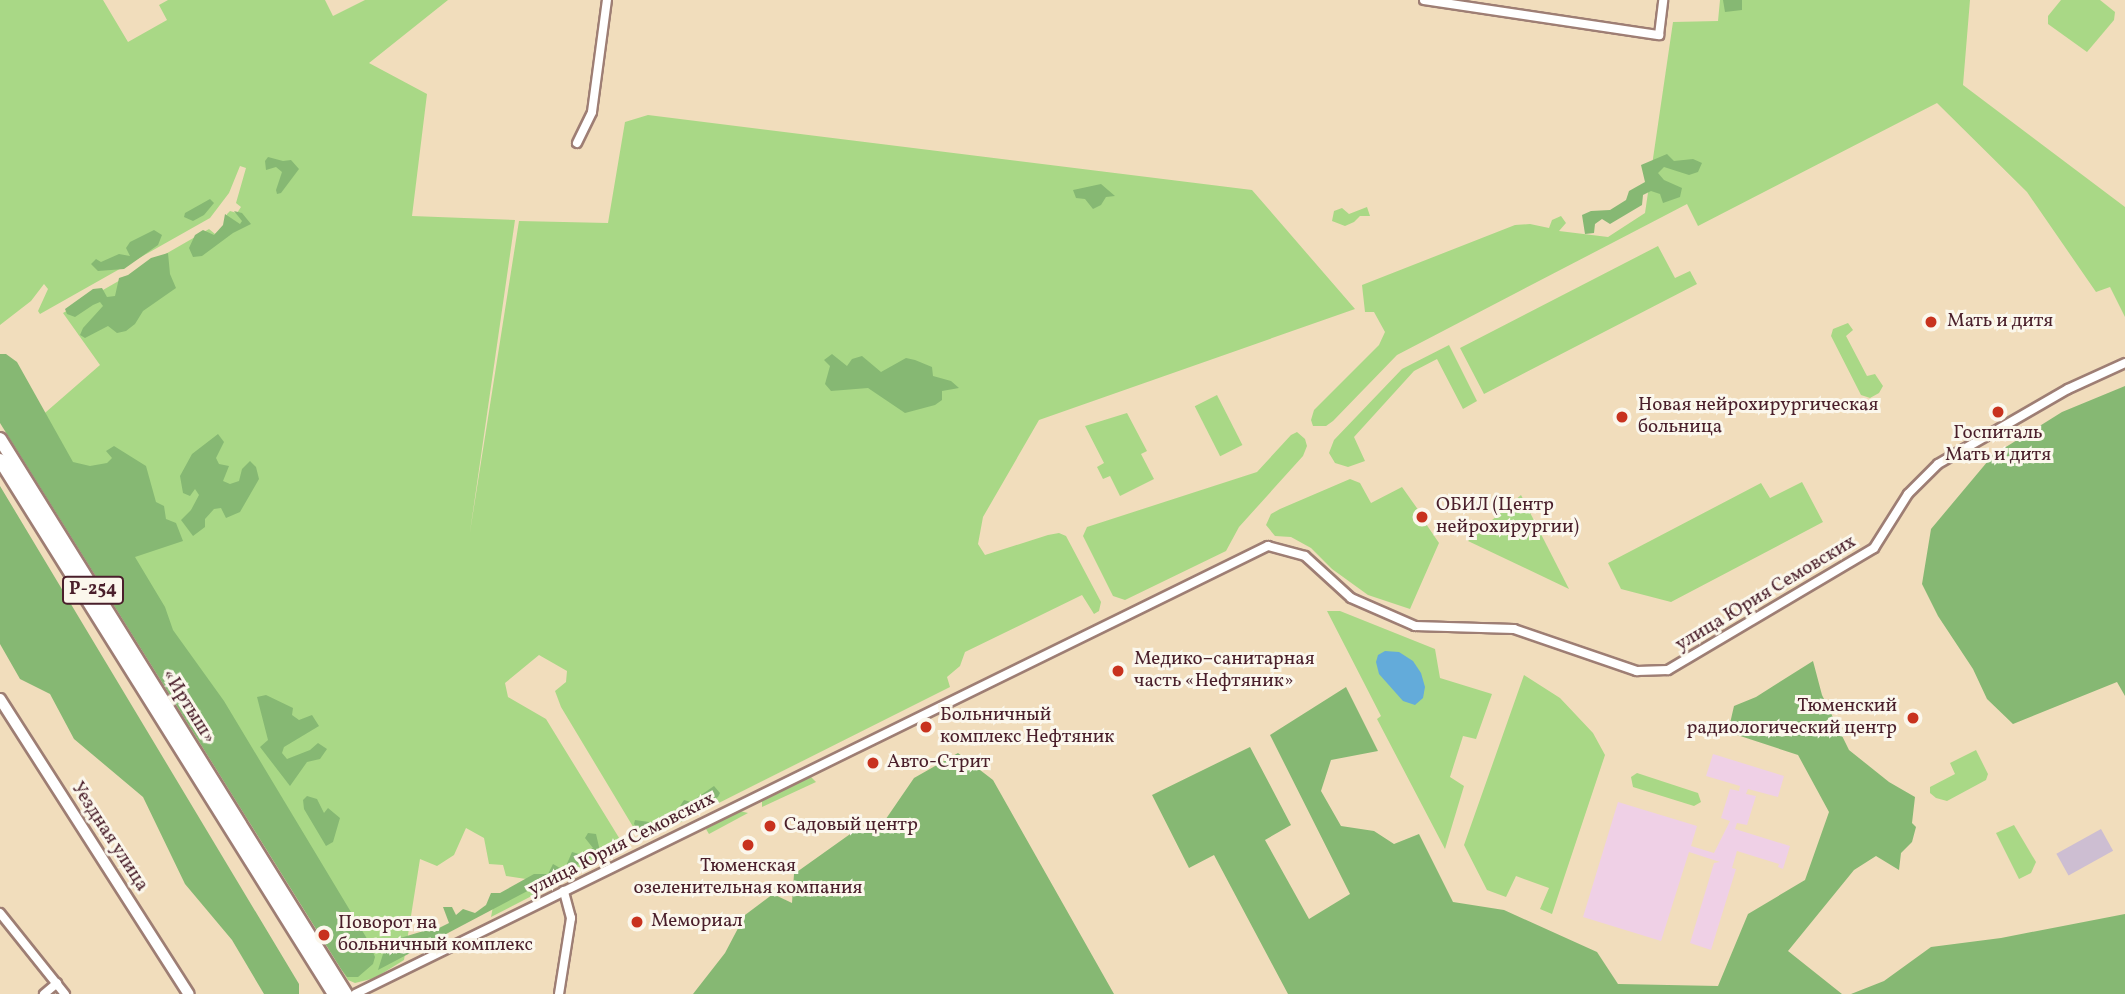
<!DOCTYPE html>
<html>
<head>
<meta charset="utf-8">
<style>
  body { margin:0 }
  #map { position:relative; width:2125px; height:994px; overflow:hidden; background:#f1ddbc; font-family:Vollkorn,serif }
  div>[style] { position:absolute }
  .built>* { inset:0; background:#efd0e6 }
  .industrial>* { inset:0; background:#cdbed2; transform-origin:0 0 }
  .green>* { inset:0; background:#a9d886; transform-origin:0 0 }
  .forest>* { inset:0; background:#86b873 }
  .water>* { inset:0; background:#63abda }
  .roads { filter:drop-shadow(2px 0 #9e7e74) drop-shadow(-2px 0 #9e7e74) drop-shadow(0 2px #9e7e74) drop-shadow(0 -2px #9e7e74) }
  .minor>* { height:8px; margin:-4px; padding:0 4px; transform-origin:4px; border-radius:4px; background:#fff }
  .tertiary>* { height:10px; margin:-5px; padding:0 5px; transform-origin:5px; border-radius:5px; background:#fff }
  .trunk>* { height:12px; margin:-6px; padding:0 6px; transform-origin:6px; border-radius:6px; background:#fff }
  .dots>* { width:19px; height:19px; translate:-50% -50%; box-sizing:border-box; border:4px solid #fbf7ec; border-radius:50% }
  span { translate:-50% -50%; white-space:nowrap; text-align:center; line-height:1.15; -webkit-text-stroke:6px #fbf7ec; paint-order:stroke }
  .shield-label span { padding:2px 5px; background:#fbf7ec; border:2px solid; border-radius:5px; -webkit-text-stroke-width:0 }
  .shield-label { font-size:18px; color:#4a1f2b; font-weight:700 }
  .poi-label { font-size:19px; color:#4a1f2b }
  .left { translate:0 -50%; text-align:left }
  .right { translate:-100% -50%; text-align:right }
  .street-label { font-size:19px; color:#4a1f2b }
</style>
</head>
<body>
<div id="map">
  <div class="built">
    <i style="clip-path:polygon(1713px 754px,1784px 776px,1778px 797px,1748px 789px,1746px 794px,1756px 796px,1747px 825px,1737px 823px,1735px 829px,1790px 846px,1783px 869px,1778px 867px,1779px 864px,1737px 851px,1732px 868px,1736px 869px,1711px 950px,1690px 943px,1714px 863px,1720px 862px,1689px 852px,1661px 941px,1583px 917px,1618px 802px,1697px 826px,1691px 846px,1714px 853px,1730px 821px,1721px 818px,1730px 789px,1739px 791px,1740px 786px,1706px 776px)"></i>
  </div>
  <div class="industrial">
    <i style="left:2101px;top:829px;width:25px;height:51px;rotate:61deg"></i>
  </div>
  <div class="green">
    <i style="clip-path:polygon(0 0,103px 0,128px 42px,167px 20px,159px 5px,168px 0,325px 0,333px 16px,365px 0,448px 0,369px 63px,427px 94px,412px 216px,515px 220px,470px 532px,519px 221px,608px 223px,625px 122px,648px 115px,1252px 190px,1355px 309px,1039px 420px,983px 517px,978px 544px,985px 555px,1048px 535px,1059px 533px,1066px 536px,1101px 602px,1099px 611px,1094px 614px,1082px 595px,965px 652px,960px 666px,947px 677px,950px 687px,649px 838px,638px 835px,561px 707px,555px 691px,566px 682px,567px 671px,539px 655px,505px 683px,508px 697px,546px 719px,621px 841px,617px 852px,491px 917px,495px 896px,520px 886px,526px 879px,506px 876px,503px 865px,489px 864px,484px 838px,466px 828px,454px 855px,437px 866px,420px 859px,404px 960px,375px 978px,355px 983px,348px 980px,15px 439px,100px 365px,63px 313px,209px 229px,215px 234px,226px 226px,227px 214px,230px 211px,237px 213px,241px 207px,236px 203px,246px 168px,240px 166px,229px 193px,210px 218px,40px 314px,38px 311px,48px 289px,44px 284px,31px 301px,0 325px)"></i>
    <i style="clip-path:polygon(1720px 0,1970px 0,1963px 85px,2125px 207px,2125px 317px,2110px 287px,2096px 292px,2027px 192px,1937px 103px,1698px 226px,1687px 204px,1397px 355px,1333px 421px,1326px 426px,1313px 426px,1311px 420px,1314px 410px,1379px 345px,1385px 332px,1374px 312px,1365px 312px,1362px 285px,1515px 225px,1530px 224px,1549px 228px,1552px 220px,1561px 216px,1566px 223px,1559px 231px,1608px 237px,1645px 213px,1673px 22px,1718px 21px)"></i>
    <i style="clip-path:polygon(2061px 0,2100px 0,2115px 12px,2114px 20px,2087px 52px,2048px 24px,2048px 16px)"></i>
    <i style="clip-path:polygon(1367px 207px,1370px 216px,1360px 216px,1354px 222px,1345px 226px,1332px 221px,1334px 211px,1342px 208px,1349px 214px)"></i>
    <i style="clip-path:polygon(1658px 246px,1675px 278px,1690px 271px,1697px 284px,1484px 394px,1460px 348px)"></i>
    <i style="clip-path:polygon(1848px 323px,1853px 330px,1846px 336px,1867px 376px,1875px 374px,1883px 386px,1879px 393px,1870px 398px,1861px 395px,1831px 336px,1833px 329px)"></i>
    <i style="clip-path:polygon(1449px 345px,1477px 401px,1463px 409px,1437px 359px,1414px 371px,1354px 437px,1365px 461px,1348px 467px,1335px 463px,1329px 453px,1334px 440px,1402px 369px)"></i>
    <i style="left:1217px;top:395px;width:56px;height:25px;rotate:63deg"></i>
    <i style="clip-path:polygon(1127px 413px,1147px 451px,1141px 454px,1154px 479px,1120px 496px,1110px 476px,1103px 479px,1097px 467px,1104px 463px,1085px 426px)"></i>
    <i style="clip-path:polygon(1297px 432px,1305px 439px,1307px 446px,1303px 456px,1239px 527px,1226px 551px,1125px 600px,1113px 596px,1083px 536px,1087px 527px,1257px 472px,1291px 435px)"></i>
    <i style="clip-path:polygon(1350px 479px,1360px 483px,1371px 503px,1402px 487px,1419px 511px,1416px 513px,1421px 522px,1424px 521px,1439px 543px,1410px 609px,1368px 595px,1332px 569px,1311px 548px,1291px 537px,1275px 536px,1266px 525px,1271px 514px,1280px 509px)"></i>
    <i style="clip-path:polygon(1802px 482px,1823px 522px,1671px 602px,1621px 589px,1608px 563px,1761px 483px,1770px 498px)"></i>
    <i style="clip-path:polygon(1521px 495px,1569px 589px,1468px 541px)"></i>
    <i style="clip-path:polygon(1327px 611px,1340px 611px,1435px 649px,1440px 678px,1492px 694px,1476px 739px,1463px 736px,1450px 777px,1464px 786px,1445px 849px,1377px 719px,1381px 716px)"></i>
    <i style="clip-path:polygon(1524px 675px,1560px 698px,1593px 733px,1605px 755px,1552px 914px,1540px 909px,1549px 888px,1516px 876px,1506px 897px,1487px 890px,1464px 845px)"></i>
    <i style="clip-path:polygon(1976px 750px,1988px 774px,1986px 780px,1947px 801px,1936px 798px,1930px 793px,1930px 787px,1955px 774px,1950px 763px)"></i>
    <i style="clip-path:polygon(1637px 773px,1698px 793px,1701px 802px,1694px 806px,1633px 787px,1631px 777px)"></i>
    <i style="clip-path:polygon(810px 776px,816px 782px,762px 807px,762px 801px)"></i>
    <i style="clip-path:polygon(740px 811px,748px 813px,709px 834px,706px 829px)"></i>
    <i style="clip-path:polygon(2014px 825px,2036px 862px,2031px 873px,2019px 879px,1996px 833px)"></i>
  </div>
  <div class="forest">
    <i style="clip-path:polygon(1723px 0,1742px 0,1742px 10px,1725px 12px)"></i>
    <i style="clip-path:polygon(1667px 154px,1674px 161px,1693px 159px,1702px 163px,1698px 172px,1689px 175px,1664px 167px,1658px 173px,1664px 180px,1682px 188px,1680px 197px,1663px 203px,1660px 194px,1651px 191px,1643px 195px,1642px 205px,1610px 224px,1602px 219px,1595px 224px,1594px 233px,1585px 234px,1582px 215px,1591px 211px,1610px 210px,1626px 200px,1629px 191px,1645px 182px,1641px 165px)"></i>
    <i style="clip-path:polygon(268px 157px,283px 161px,291px 160px,299px 169px,281px 193px,277px 194px,276px 190px,282px 172px,276px 167px,266px 170px,265px 161px)"></i>
    <i style="clip-path:polygon(1101px 184px,1115px 196px,1106px 197px,1101px 205px,1093px 209px,1085px 199px,1076px 198px,1073px 190px)"></i>
    <i style="clip-path:polygon(210px 199px,214px 203px,204px 215px,193px 221px,184px 217px,185px 213px)"></i>
    <i style="clip-path:polygon(234px 211px,242px 213px,251px 224px,233px 233px,202px 256px,193px 257px,189px 248px,195px 235px,203px 230px,214px 235px,223px 225px,225px 214px,240px 224px,242px 221px)"></i>
    <i style="clip-path:polygon(154px 230px,162px 235px,158px 245px,124px 269px,98px 271px,91px 264px,96px 259px,101px 262px,119px 254px,130px 256px,126px 248px,130px 242px)"></i>
    <i style="clip-path:polygon(168px 253px,170px 274px,176px 288px,143px 311px,135px 324px,126px 331px,117px 333px,108px 326px,85px 338px,80px 335px,83px 328px,103px 306px,100px 302px,93px 305px,75px 317px,67px 314px,65px 309px,93px 289px,102px 288px,107px 297px,115px 296px,119px 278px,128px 275px,151px 258px)"></i>
    <i style="clip-path:polygon(0 354px,6px 354px,17px 362px,73px 462px,90px 466px,107px 463px,112px 458px,106px 451px,114px 446px,146px 466px,156px 502px,164px 506px,166px 519px,176px 523px,183px 541px,135px 557px,165px 607px,173px 630px,224px 701px,369px 942px,375px 957px,373px 964px,358px 977px,347px 977px,341px 969px,0 423px)"></i>
    <i style="clip-path:polygon(832px 354px,847px 366px,852px 359px,862px 356px,881px 372px,906px 358px,915px 360px,932px 367px,933px 376px,951px 381px,959px 388px,942px 391px,942px 400px,935px 405px,905px 413px,868px 388px,831px 391px,825px 384px,830px 366px,824px 360px)"></i>
    <i style="clip-path:polygon(2125px 386px,2125px 696px,2117px 682px,2013px 724px,1987px 699px,1973px 669px,1938px 616px,1922px 584px,1931px 529px,1993px 455px,2062px 412px)"></i>
    <i style="clip-path:polygon(218px 434px,224px 442px,216px 458px,219px 464px,229px 466px,223px 481px,230px 484px,239px 481px,242px 469px,250px 461px,256px 467px,259px 479px,240px 512px,226px 518px,221px 508px,214px 509px,205px 519px,205px 527px,193px 536px,181px 520px,191px 510px,199px 495px,195px 489px,190px 496px,183px 493px,180px 476px,192px 454px)"></i>
    <i style="clip-path:polygon(0 486px,299px 984px,299px 994px,264px 994px,232px 940px,185px 884px,143px 797px,74px 739px,50px 694px,20px 679px,0 644px)"></i>
    <i style="clip-path:polygon(1813px 661px,1822px 695px,1849px 750px,1889px 782px,1915px 797px,1912px 823px,1916px 827px,1912px 842px,1901px 853px,1899px 870px,1876px 856px,1854px 870px,1788px 951px,1842px 994px,1288px 994px,1214px 855px,1189px 868px,1152px 795px,1250px 747px,1291px 825px,1265px 840px,1309px 919px,1350px 894px,1270px 735px,1346px 687px,1378px 751px,1331px 760px,1321px 791px,1341px 826px,1374px 831px,1394px 844px,1419px 834px,1453px 902px,1504px 910px,1597px 952px,1618px 984px,1718px 986px,1748px 914px,1805px 880px,1829px 812px,1798px 755px,1728px 732px,1734px 706px,1756px 697px)"></i>
    <i style="clip-path:polygon(266px 695px,293px 708px,292px 715px,299px 720px,312px 715px,319px 726px,284px 747px,282px 753px,287px 759px,310px 750px,318px 743px,327px 749px,320px 759px,307px 762px,290px 786px,260px 747px,268px 740px,257px 697px)"></i>
    <i style="clip-path:polygon(958px 753px,993px 780px,1114px 994px,693px 994px,725px 953px,745px 915px,773px 894px,792px 903px,794px 874px,853px 832px,879px 829px,914px 778px)"></i>
    <i style="clip-path:polygon(714px 786px,720px 793px,718px 797px,687px 814px,681px 811px,680px 806px,684px 800px,691px 802px)"></i>
    <i style="clip-path:polygon(307px 796px,317px 799px,324px 813px,328px 808px,340px 818px,333px 842px,326px 846px,304px 809px,303px 800px)"></i>
    <i style="clip-path:polygon(673px 814px,675px 819px,671px 825px,656px 834px,641px 833px,634px 824px,635px 820px,656px 823px,662px 816px)"></i>
    <i style="clip-path:polygon(588px 833px,596px 834px,600px 851px,590px 858px,378px 970px,383px 954px,388px 949px,392px 951px,400px 938px,427px 930px,433px 931px,449px 923px,443px 907px,452px 907px,456px 915px,463px 909px,475px 913px,486px 905px,491px 893px,500px 893px,534px 874px,548px 874px,553px 864px,560px 868px,566px 866px,572px 852px,579px 854px,593px 848px,585px 838px)"></i>
    <i style="clip-path:polygon(2125px 914px,2125px 994px,1851px 994px,1884px 981px,1931px 947px,2001px 938px)"></i>
  </div>
  <div class="water">
    <i style="clip-path:polygon(1385px 651px,1399px 652px,1413px 661px,1421px 673px,1425px 687px,1423px 698px,1415px 705px,1403px 701px,1379px 674px,1376px 662px,1378px 655px)"></i>
  </div>
  <div class="roads">
    <div class="minor">
      <i style="left:1424px;top:0;width:238px;rotate:8.5deg"></i>
      <i style="left:1659px;top:35px;width:35px;rotate:-83deg"></i>
      <i style="left:577px;top:143px;width:34px;rotate:-64deg"></i>
      <i style="left:592px;top:112px;width:113px;rotate:-82.4deg"></i>
      <i style="left:0;top:913px;width:104px;rotate:51.3deg"></i>
      <i style="left:44px;top:994px;width:17px;rotate:-40deg"></i>
      <i style="left:355px;top:994px;width:1017px;rotate:-26.14deg"></i>
      <i style="left:1268px;top:546px;width:38px;rotate:15deg"></i>
      <i style="left:1305px;top:556px;width:62px;rotate:42.4deg"></i>
      <i style="left:1351px;top:598px;width:70px;rotate:23.6deg"></i>
      <i style="left:1415px;top:626px;width:99px;rotate:1.7deg"></i>
      <i style="left:1514px;top:629px;width:130px;rotate:18.9deg"></i>
      <i style="left:1637px;top:671px;width:31px;rotate:-2deg"></i>
      <i style="left:1668px;top:670px;width:239px;rotate:-30.6deg"></i>
      <i style="left:1874px;top:548px;width:64px;rotate:-57.8deg"></i>
      <i style="left:1908px;top:494px;width:42px;rotate:-45deg"></i>
      <i style="left:1938px;top:464px;width:150px;rotate:-30deg"></i>
      <i style="left:2068px;top:389px;width:63px;rotate:-24.5deg"></i>
      <i style="left:559px;top:994px;width:77px;rotate:-81deg"></i>
      <i style="left:571px;top:918px;width:28px;rotate:-105deg"></i>
    </div>
    <div class="tertiary">
      <i style="left:0;top:699px;width:350px;rotate:57.4deg"></i>
    </div>
    <div class="trunk">
      <i style="left:0;top:439px;width:654px;rotate:58.06deg"></i>
      <i style="left:0;top:460px;width:630px;rotate:57.98deg"></i>
    </div>
  </div>
  <div class="dots">
    <i style="left:1931px;top:322px;background:#c8321e"></i>
    <i style="left:1998px;top:412px;background:#c8321e"></i>
    <i style="left:1622px;top:417px;background:#c8321e"></i>
    <i style="left:1422px;top:517px;background:#c8321e"></i>
    <i style="left:1118px;top:671px;background:#c8321e"></i>
    <i style="left:1913px;top:718px;background:#c8321e"></i>
    <i style="left:926px;top:727px;background:#c8321e"></i>
    <i style="left:873px;top:763px;background:#c8321e"></i>
    <i style="left:770px;top:826px;background:#c8321e"></i>
    <i style="left:748px;top:845px;background:#c8321e"></i>
    <i style="left:637px;top:922px;background:#c8321e"></i>
    <i style="left:324px;top:935px;background:#c8321e"></i>
  </div>
  <div class="shield-label">
    <span style="left:93px;top:590px">Р-254</span>
  </div>
  <div class="poi-label">
    <span class="left" style="left:1947px;top:322px">Мать и дитя</span>
    <span class="left" style="left:1638px;top:417px">Новая нейрохирургическая<br>больница</span>
    <span style="left:1998px;top:445px">Госпиталь<br>Мать и дитя</span>
    <span class="left" style="left:1436px;top:517px">ОБИЛ (Центр<br>нейрохирургии)</span>
    <span class="left" style="left:1134px;top:671px">Медико–санитарная<br>часть «Нефтяник»</span>
    <span class="right" style="left:1897px;top:718px">Тюменский<br>радиологический центр</span>
    <span class="left" style="left:940px;top:727px">Больничный<br>комплекс Нефтяник</span>
    <span class="left" style="left:887px;top:763px">Авто-Стрит</span>
    <span class="left" style="left:784px;top:826px">Садовый центр</span>
    <span style="left:748px;top:878px">Тюменская<br>озеленительная компания</span>
    <span class="left" style="left:651px;top:922px">Мемориал</span>
    <span class="left" style="left:338px;top:935px">Поворот на<br>больничный комплекс</span>
  </div>
  <div class="street-label">
    <span style="left:1766px;top:594px;rotate:-31deg">улица Юрия Семовских</span>
    <span style="left:188px;top:707px;rotate:58deg">«Иртыш»</span>
    <span style="left:109px;top:837px;rotate:57deg">Уездная улица</span>
    <span style="left:622px;top:845px;rotate:-27deg">улица Юрия Семовских</span>
  </div>
</div>
</body>
</html>
